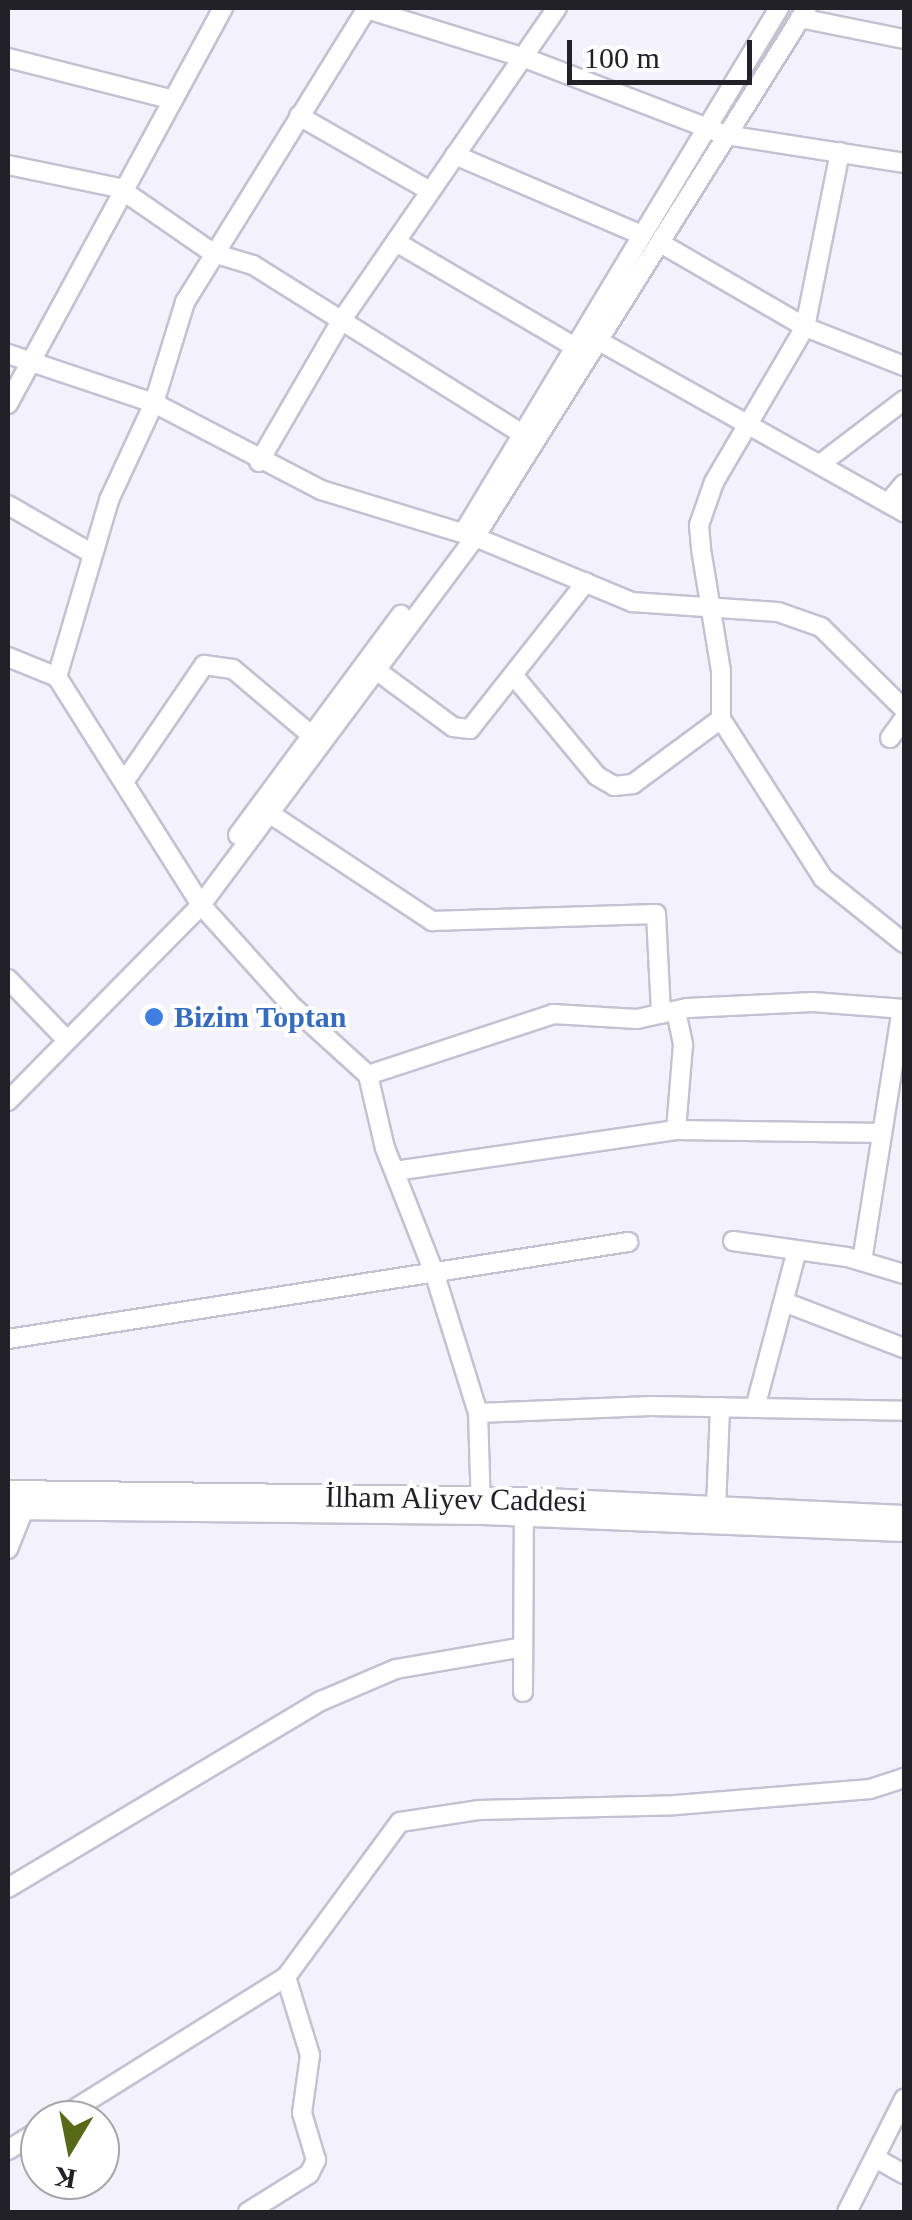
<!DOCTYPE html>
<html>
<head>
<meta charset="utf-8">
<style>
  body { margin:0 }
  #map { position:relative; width:912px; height:2220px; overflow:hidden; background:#f3f1fc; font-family:Georgia,serif }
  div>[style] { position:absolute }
  .roads { filter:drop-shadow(2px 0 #c5c1d3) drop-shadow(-2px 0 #c5c1d3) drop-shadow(0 2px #c5c1d3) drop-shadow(0 -2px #c5c1d3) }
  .minor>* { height:18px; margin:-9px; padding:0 9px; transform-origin:9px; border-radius:9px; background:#fff }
  .major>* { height:20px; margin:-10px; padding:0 10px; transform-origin:10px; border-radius:10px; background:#fff }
  .dots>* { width:28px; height:28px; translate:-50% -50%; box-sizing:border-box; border:5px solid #fff; border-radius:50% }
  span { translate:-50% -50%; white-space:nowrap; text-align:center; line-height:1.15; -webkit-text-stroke:8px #fff; paint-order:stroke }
  .shop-label { font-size:30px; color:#366cbe; font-weight:700 }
  .left { translate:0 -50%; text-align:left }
  .street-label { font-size:30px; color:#222127 }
  .frame { position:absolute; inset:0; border:10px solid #222127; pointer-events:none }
  .north { position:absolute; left:20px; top:2100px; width:100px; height:100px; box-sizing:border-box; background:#fff; border:2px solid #a7a6a9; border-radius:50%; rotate:190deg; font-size:28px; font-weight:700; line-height:40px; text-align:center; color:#222127 }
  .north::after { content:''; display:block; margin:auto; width:35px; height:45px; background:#576a17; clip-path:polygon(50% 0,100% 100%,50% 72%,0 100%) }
  .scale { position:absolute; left:567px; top:40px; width:185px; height:45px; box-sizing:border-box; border:5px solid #222127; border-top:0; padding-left:12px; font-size:30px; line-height:35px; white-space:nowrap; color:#222127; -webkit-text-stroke:8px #fff; paint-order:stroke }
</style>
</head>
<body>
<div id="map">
  <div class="roads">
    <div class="minor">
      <i style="left:364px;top:8px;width:169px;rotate:17.3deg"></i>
      <i style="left:525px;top:58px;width:215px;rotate:21deg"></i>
      <i style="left:726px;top:135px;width:180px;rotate:8.9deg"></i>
      <i style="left:800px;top:18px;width:106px;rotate:11.4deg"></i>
      <i style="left:8px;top:58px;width:167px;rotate:14.2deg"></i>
      <i style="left:299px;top:116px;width:151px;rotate:29.8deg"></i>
      <i style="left:840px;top:152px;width:178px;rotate:101.3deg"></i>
      <i style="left:805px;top:327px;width:180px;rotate:120.4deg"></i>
      <i style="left:714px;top:482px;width:46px;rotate:109.2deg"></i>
      <i style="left:699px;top:525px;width:24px;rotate:85deg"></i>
      <i style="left:701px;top:549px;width:124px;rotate:80.7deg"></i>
      <i style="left:721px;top:671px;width:48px;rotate:90deg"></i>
      <i style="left:721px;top:719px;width:189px;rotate:57.3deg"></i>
      <i style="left:823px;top:878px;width:104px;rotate:38.7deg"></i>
      <i style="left:455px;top:155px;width:203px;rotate:23.2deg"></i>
      <i style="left:8px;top:165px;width:113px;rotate:11.7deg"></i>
      <i style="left:119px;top:188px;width:114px;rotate:34.7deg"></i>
      <i style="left:213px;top:253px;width:42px;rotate:16.7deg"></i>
      <i style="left:253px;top:265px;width:329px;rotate:32.1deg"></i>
      <i style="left:396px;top:242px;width:205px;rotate:30.4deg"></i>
      <i style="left:662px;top:244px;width:165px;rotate:30.1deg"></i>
      <i style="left:805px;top:327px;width:106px;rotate:21.5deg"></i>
      <i style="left:599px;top:341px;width:350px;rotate:29.3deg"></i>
      <i style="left:8px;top:354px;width:154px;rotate:18.6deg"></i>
      <i style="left:154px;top:403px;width:188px;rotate:27.5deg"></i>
      <i style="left:321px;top:490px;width:161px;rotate:17deg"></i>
      <i style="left:475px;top:537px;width:170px;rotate:22.5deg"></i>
      <i style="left:632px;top:602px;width:146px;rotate:3.9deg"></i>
      <i style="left:778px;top:612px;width:46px;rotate:19.2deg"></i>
      <i style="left:821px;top:627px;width:117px;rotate:44.7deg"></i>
      <i style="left:8px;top:404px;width:451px;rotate:-61.5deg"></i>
      <i style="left:259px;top:462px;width:163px;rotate:-59.8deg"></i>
      <i style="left:341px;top:321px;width:380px;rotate:-55.4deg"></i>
      <i style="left:823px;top:462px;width:102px;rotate:-37.4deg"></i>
      <i style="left:888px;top:503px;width:25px;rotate:-50deg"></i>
      <i style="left:8px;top:505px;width:96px;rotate:30deg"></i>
      <i style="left:465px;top:530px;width:609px;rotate:-58.97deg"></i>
      <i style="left:8px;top:657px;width:53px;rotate:22.2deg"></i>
      <i style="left:57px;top:677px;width:270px;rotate:57.7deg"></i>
      <i style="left:201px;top:905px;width:137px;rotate:48deg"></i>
      <i style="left:293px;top:1007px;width:101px;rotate:42.2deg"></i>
      <i style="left:368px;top:1075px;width:75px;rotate:76.9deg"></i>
      <i style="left:385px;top:1148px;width:136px;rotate:68.5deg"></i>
      <i style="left:435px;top:1275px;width:145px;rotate:72.7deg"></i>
      <i style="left:478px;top:1413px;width:97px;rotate:88.2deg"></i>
      <i style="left:376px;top:670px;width:96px;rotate:36.5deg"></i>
      <i style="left:453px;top:727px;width:17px;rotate:7deg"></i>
      <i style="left:470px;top:729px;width:187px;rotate:-51.7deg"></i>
      <i style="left:514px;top:676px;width:130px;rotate:50.3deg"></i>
      <i style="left:597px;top:776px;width:20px;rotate:30deg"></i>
      <i style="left:614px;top:786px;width:19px;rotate:-6deg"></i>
      <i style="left:633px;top:784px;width:109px;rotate:-36.5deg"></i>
      <i style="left:57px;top:677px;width:184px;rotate:-73.6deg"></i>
      <i style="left:109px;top:500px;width:107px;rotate:-65.1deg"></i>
      <i style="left:154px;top:403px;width:106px;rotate:-72.9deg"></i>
      <i style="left:185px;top:302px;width:346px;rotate:-58.2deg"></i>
      <i style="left:890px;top:738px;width:24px;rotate:-54deg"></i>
      <i style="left:124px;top:782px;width:142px;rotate:-55.6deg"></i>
      <i style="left:204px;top:665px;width:29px;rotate:8deg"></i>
      <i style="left:233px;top:669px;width:102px;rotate:40.2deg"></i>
      <i style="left:269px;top:813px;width:196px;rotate:33.5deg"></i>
      <i style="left:432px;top:921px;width:224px;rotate:-1.8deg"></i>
      <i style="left:656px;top:914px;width:100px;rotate:87.1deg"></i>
      <i style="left:238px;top:835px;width:274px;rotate:-53.5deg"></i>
      <i style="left:8px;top:979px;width:75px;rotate:46.1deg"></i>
      <i style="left:676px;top:1011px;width:35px;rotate:78deg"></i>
      <i style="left:683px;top:1045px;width:85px;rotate:94.7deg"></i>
      <i style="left:368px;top:1075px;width:195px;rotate:-18.2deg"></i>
      <i style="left:553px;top:1014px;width:84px;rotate:3.4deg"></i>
      <i style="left:637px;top:1019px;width:51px;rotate:-12.4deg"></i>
      <i style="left:687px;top:1008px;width:126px;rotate:-2.7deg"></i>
      <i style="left:813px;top:1002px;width:91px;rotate:4.4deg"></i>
      <i style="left:8px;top:1101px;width:275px;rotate:-45.4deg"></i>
      <i style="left:201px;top:905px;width:459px;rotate:-53.3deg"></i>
      <i style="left:475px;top:537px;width:625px;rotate:-57.89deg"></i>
      <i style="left:395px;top:1171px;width:284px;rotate:-8.3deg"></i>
      <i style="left:676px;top:1130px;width:206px;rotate:0.8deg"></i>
      <i style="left:733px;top:1241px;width:115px;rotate:8deg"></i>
      <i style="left:847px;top:1257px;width:59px;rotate:16.6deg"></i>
      <i style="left:862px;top:1261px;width:255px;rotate:-81deg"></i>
      <i style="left:784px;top:1302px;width:129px;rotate:21deg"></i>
      <i style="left:8px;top:1339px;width:628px;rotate:-8.89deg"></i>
      <i style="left:755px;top:1408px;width:163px;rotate:-75.1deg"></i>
      <i style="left:478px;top:1413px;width:173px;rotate:-2.3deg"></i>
      <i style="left:651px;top:1406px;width:253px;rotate:1.1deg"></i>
      <i style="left:716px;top:1508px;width:101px;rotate:-87.7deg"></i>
      <i style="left:8px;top:1549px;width:43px;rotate:-68.2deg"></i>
      <i style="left:523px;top:1692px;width:188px;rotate:-89.7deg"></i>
      <i style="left:8px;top:1888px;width:365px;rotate:-30.9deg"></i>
      <i style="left:321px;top:1701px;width:82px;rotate:-23.1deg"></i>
      <i style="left:396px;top:1669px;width:129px;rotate:-9.8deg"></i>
      <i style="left:57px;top:2120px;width:270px;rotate:-32deg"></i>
      <i style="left:286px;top:1977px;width:192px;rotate:-53.7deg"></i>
      <i style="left:400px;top:1822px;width:79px;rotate:-8.7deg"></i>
      <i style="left:478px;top:1810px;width:198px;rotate:-1.4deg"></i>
      <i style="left:676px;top:1805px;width:195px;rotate:-4.7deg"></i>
      <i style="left:870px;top:1789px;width:36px;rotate:-18deg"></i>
      <i style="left:8px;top:2150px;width:38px;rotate:-32deg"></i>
      <i style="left:877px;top:2159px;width:31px;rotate:29deg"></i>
      <i style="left:248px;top:2212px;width:72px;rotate:-31.9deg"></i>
      <i style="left:309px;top:2174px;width:16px;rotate:-63deg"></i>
      <i style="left:316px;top:2160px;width:49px;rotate:-106.6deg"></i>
      <i style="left:302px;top:2113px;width:59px;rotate:-82.1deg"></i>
      <i style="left:310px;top:2055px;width:82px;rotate:-107.1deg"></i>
      <i style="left:847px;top:2212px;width:127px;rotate:-63.2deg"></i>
    </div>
    <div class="major">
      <i style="left:8px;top:1491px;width:516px;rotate:0.78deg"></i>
      <i style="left:524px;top:1498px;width:380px;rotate:2.7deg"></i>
      <i style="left:8px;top:1509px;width:474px;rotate:0.6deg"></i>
      <i style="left:482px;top:1514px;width:422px;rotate:2.3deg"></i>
    </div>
  </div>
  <div class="dots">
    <i style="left:154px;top:1017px;background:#3f7fe0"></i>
  </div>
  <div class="shop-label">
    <span class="left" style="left:174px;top:1017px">Bizim Toptan</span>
  </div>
  <div class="street-label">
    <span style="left:456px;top:1499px;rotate:1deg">İlham Aliyev Caddesi</span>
  </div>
  <div class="frame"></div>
  <div class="north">K</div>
  <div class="scale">100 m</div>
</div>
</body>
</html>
